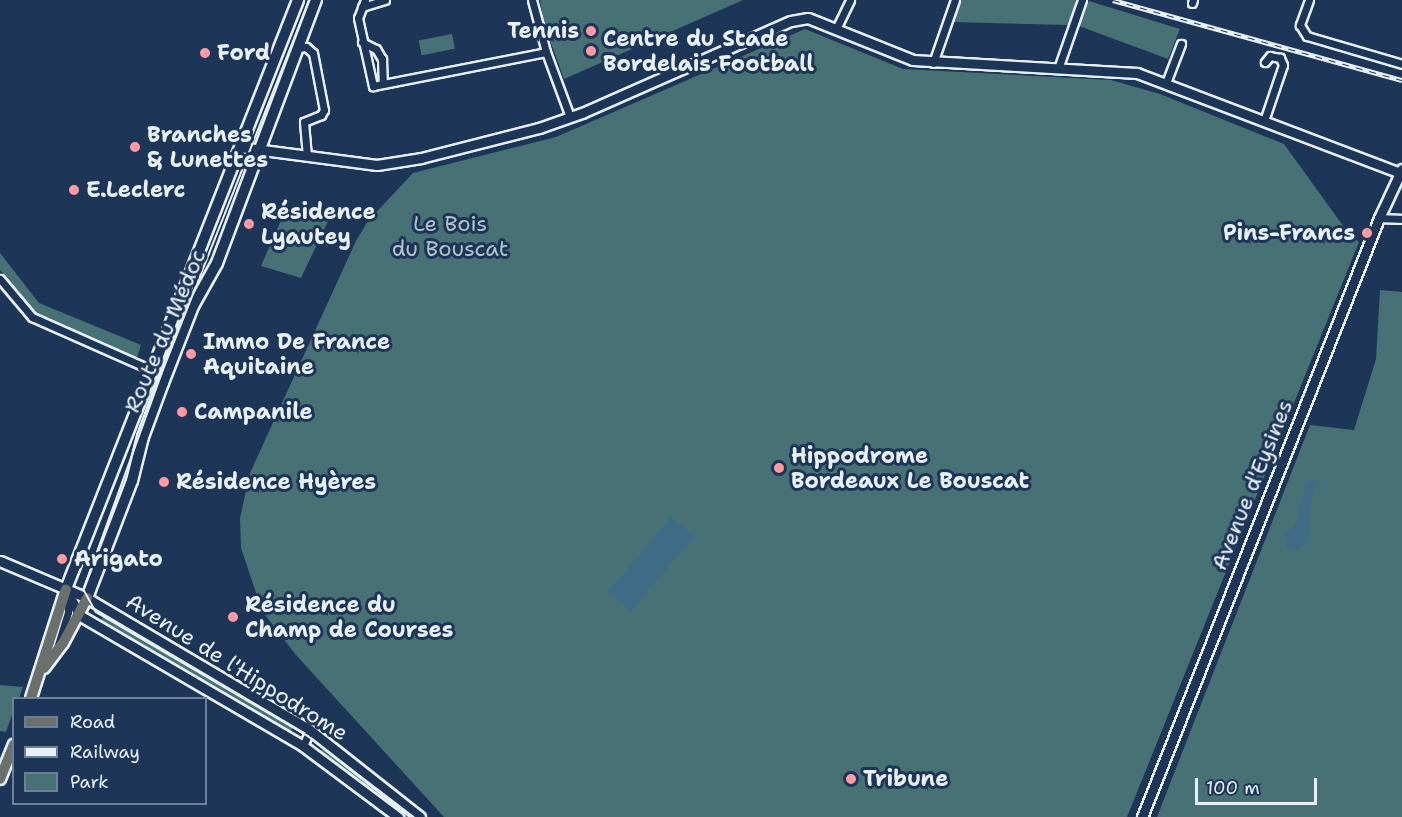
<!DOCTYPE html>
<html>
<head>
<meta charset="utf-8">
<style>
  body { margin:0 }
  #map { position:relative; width:1402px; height:817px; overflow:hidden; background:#1d3557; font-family:"Shantell Sans",sans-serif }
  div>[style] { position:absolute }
  .green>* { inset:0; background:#487176; transform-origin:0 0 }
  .water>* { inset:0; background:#406c86; transform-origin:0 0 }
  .roads { filter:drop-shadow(2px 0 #e8f1f8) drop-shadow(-2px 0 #e8f1f8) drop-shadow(0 2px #e8f1f8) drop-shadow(0 -2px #e8f1f8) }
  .minor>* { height:7px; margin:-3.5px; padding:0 3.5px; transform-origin:3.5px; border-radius:3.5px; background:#1d3557 }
  .tertiary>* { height:9px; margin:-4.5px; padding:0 4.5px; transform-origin:4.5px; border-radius:4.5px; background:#1d3557 }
  .secondary>* { height:10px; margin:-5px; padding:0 5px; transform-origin:5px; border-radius:5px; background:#1d3557 }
  .primary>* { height:10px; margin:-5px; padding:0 5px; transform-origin:5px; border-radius:5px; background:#6b706d }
  .tram>* { height:1.5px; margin:-0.75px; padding:0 0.75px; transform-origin:0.75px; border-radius:0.75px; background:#e8f1f8 }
  .rail>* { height:4.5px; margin-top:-2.25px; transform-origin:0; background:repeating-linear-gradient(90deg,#1d3557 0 7px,#e8f1f8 0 14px); box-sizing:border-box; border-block:2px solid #e8f1f8 }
  .dots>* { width:16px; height:16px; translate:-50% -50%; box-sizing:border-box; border:3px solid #1d3557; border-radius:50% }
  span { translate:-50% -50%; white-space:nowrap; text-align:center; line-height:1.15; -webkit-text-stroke:6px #1d3557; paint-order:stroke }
  .poi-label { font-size:22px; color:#e8f1f8; font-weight:700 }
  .right { translate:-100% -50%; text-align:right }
  .left { translate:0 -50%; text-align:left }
  .park-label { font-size:22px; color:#b0c4ca }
  .street-label { font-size:22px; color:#e8f1f8 }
  .legend { position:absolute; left:12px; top:697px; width:195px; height:108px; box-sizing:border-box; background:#1d3557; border:2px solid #6e8097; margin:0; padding:8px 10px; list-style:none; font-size:18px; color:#e8f1f8 }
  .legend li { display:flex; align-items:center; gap:12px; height:30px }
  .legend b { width:30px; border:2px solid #6e8097 }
  .scale { position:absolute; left:1195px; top:778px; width:122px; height:27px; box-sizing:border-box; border:3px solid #e8f1f8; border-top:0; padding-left:8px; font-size:18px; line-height:21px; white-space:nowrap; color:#e8f1f8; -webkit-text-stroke:4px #1d3557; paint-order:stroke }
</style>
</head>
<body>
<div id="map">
  <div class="green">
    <i style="clip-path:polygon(540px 0,743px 0,564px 79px,544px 24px)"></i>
    <i style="clip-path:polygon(961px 0,1075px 0,1076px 2px,1068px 25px,952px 22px)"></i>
    <i style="clip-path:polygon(1089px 1px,1180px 29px,1168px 59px,1079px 26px)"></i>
    <i style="clip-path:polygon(805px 29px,903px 69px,1111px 80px,1160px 94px,1284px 144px,1349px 234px,1359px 242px,1127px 817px,444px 817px,296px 655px,262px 611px,241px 548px,240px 518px,250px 473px,356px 241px,368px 221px,413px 173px,556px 137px)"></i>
    <i style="left:452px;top:34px;width:15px;height:34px;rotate:79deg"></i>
    <i style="clip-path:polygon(286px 209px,330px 217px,301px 278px,261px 266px)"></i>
    <i style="clip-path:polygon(0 253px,39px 303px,141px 345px,137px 358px,36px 314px,0 270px)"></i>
    <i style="clip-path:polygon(1380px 290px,1402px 292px,1402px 817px,1157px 817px,1310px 425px,1354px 430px,1376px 359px)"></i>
    <i style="left:104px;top:615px;width:220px;height:8px;rotate:30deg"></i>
    <i style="clip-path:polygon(0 685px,23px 687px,19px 698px,14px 698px,13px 712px,6px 732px,0 731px)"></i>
    <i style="clip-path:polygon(325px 745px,417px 817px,405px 817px,320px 752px)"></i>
  </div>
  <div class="water">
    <i style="clip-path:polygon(1314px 479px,1317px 484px,1309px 508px,1309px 541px,1294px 552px,1286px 548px,1285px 536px,1295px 524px,1306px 483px)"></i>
    <i style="left:671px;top:517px;width:30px;height:98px;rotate:40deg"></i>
  </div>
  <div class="roads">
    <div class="minor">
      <i style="left:365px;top:0;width:19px;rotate:111deg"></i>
      <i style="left:358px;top:18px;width:70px;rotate:77.6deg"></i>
      <i style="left:373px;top:86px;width:176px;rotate:-11.1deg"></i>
      <i style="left:532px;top:0;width:54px;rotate:74.9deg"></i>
      <i style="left:546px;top:52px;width:69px;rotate:69.7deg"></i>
      <i style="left:1309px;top:0;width:27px;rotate:110deg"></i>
      <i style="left:1300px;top:25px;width:13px;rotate:58deg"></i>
      <i style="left:1307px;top:36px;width:99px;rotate:16.4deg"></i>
      <i style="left:1192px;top:3px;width:3px;rotate:-72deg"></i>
      <i style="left:362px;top:7px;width:24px;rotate:-17deg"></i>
      <i style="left:836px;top:29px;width:32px;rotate:-64deg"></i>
      <i style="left:362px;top:42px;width:16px;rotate:27deg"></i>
      <i style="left:376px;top:49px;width:12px;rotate:59deg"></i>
      <i style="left:382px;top:59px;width:25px;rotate:88deg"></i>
      <i style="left:297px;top:48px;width:9px;rotate:-6deg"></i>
      <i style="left:306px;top:47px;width:9px;rotate:41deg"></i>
      <i style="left:313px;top:53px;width:58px;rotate:79.1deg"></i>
      <i style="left:324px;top:110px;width:6px;rotate:121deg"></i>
      <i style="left:321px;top:115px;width:18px;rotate:158deg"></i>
      <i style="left:304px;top:122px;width:32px;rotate:85deg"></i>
      <i style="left:933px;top:63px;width:67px;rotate:-70.8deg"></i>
      <i style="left:1059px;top:66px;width:70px;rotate:-70.8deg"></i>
      <i style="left:1166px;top:83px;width:42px;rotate:-69deg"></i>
      <i style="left:1264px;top:121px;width:59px;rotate:-71.3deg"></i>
      <i style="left:1283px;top:65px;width:8px;rotate:-113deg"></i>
      <i style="left:1280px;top:58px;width:10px;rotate:-169deg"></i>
      <i style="left:1270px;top:56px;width:8px;rotate:130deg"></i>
      <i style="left:1379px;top:218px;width:23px;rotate:2deg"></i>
      <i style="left:0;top:279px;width:50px;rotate:49.9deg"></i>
      <i style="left:32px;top:317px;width:133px;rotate:23.9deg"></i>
      <i style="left:57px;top:648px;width:38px;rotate:-73deg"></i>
      <i style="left:68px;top:612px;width:17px;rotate:-93deg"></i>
      <i style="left:303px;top:746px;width:17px;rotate:-66deg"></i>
    </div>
    <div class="tertiary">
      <i style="left:240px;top:147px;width:138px;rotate:7.5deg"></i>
      <i style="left:377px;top:165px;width:45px;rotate:-9deg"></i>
      <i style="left:421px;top:158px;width:122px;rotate:-14.3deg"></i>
      <i style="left:539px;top:128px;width:46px;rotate:-19.2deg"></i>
      <i style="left:582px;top:113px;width:228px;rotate:-23.8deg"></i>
      <i style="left:791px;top:21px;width:17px;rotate:-10deg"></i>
      <i style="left:808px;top:18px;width:113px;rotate:21.8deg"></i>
      <i style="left:913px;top:60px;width:224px;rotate:3.3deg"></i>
      <i style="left:1137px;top:73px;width:281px;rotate:20.8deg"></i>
      <i style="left:0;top:561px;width:95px;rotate:23deg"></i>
      <i style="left:87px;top:598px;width:259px;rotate:30.6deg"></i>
      <i style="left:310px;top:730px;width:140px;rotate:38.3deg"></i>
      <i style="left:66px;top:589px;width:29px;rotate:63deg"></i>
      <i style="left:79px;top:615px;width:259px;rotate:30.3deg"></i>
      <i style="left:303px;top:746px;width:119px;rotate:36.8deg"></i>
      <i style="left:1142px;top:817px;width:644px;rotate:-68.41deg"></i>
      <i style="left:1379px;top:218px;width:54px;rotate:-64.9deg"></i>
    </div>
    <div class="secondary">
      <i style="left:66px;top:589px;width:633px;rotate:-68.5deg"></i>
      <i style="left:87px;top:598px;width:125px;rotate:-69deg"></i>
      <i style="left:132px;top:481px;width:45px;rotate:-76deg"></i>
      <i style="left:143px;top:437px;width:58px;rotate:-69.7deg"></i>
      <i style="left:163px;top:383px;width:83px;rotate:-68.7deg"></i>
      <i style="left:193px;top:306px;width:49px;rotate:-60.8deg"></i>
      <i style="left:217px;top:263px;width:281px;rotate:-69.4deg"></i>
    </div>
    <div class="primary">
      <i style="left:44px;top:668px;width:31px;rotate:-53deg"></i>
      <i style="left:63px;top:643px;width:51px;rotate:-61.9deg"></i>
      <i style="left:31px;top:698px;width:114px;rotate:-72.2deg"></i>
      <i style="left:0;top:779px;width:37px;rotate:-68deg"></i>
    </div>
  </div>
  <div class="tram">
    <i style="left:310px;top:0;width:402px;rotate:111.6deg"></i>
    <i style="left:162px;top:374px;width:230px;rotate:109.9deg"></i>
    <i style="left:84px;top:590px;width:25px;rotate:61deg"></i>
    <i style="left:96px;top:612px;width:246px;rotate:30.3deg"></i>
    <i style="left:308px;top:736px;width:133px;rotate:37.4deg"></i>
  </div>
  <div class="rail">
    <i style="left:1113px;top:0;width:300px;rotate:15.5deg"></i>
  </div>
  <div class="dots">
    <i style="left:591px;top:31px;background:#ff9aa2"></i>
    <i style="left:591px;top:51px;background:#ff9aa2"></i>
    <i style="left:205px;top:53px;background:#ff9aa2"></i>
    <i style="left:135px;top:147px;background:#ff9aa2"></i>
    <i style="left:74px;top:190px;background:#ff9aa2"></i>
    <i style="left:249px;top:224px;background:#ff9aa2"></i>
    <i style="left:1367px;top:233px;background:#ff9aa2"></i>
    <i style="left:191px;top:354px;background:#ff9aa2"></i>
    <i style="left:182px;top:412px;background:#ff9aa2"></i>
    <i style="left:779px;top:468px;background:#ff9aa2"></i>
    <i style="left:164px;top:482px;background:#ff9aa2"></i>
    <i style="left:62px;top:559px;background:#ff9aa2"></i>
    <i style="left:233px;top:617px;background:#ff9aa2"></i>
    <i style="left:851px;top:779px;background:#ff9aa2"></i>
  </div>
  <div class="poi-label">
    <span class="right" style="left:579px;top:31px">Tennis</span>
    <span class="left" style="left:603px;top:51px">Centre du Stade<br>Bordelais Football</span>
    <span class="left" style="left:217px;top:53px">Ford</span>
    <span class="left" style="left:147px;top:147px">Branches<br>&amp; Lunettes</span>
    <span class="left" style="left:86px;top:190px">E.Leclerc</span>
    <span class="left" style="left:261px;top:224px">Résidence<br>Lyautey</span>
    <span class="right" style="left:1355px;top:233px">Pins-Francs</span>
    <span class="left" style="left:203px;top:354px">Immo De France<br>Aquitaine</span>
    <span class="left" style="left:194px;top:412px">Campanile</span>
    <span class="left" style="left:791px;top:468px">Hippodrome<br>Bordeaux Le Bouscat</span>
    <span class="left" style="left:176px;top:482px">Résidence Hyères</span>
    <span class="left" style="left:74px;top:559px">Arigato</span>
    <span class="left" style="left:245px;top:617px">Résidence du<br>Champ de Courses</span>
    <span class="left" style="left:863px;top:779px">Tribune</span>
  </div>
  <div class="park-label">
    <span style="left:450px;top:236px">Le Bois<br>du Bouscat</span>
  </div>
  <div class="street-label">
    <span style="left:165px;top:331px;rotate:-67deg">Route du Médoc</span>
    <span style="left:1252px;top:485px;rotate:-68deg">Avenue d'Eysines</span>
    <span style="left:237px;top:667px;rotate:32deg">Avenue de l'Hippodrome</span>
  </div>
  <ul class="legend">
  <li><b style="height:8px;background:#6b706d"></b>Road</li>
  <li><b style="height:8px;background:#e8f1f8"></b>Railway</li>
  <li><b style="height:16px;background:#487176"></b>Park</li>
  </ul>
  <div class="scale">100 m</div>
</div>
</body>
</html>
